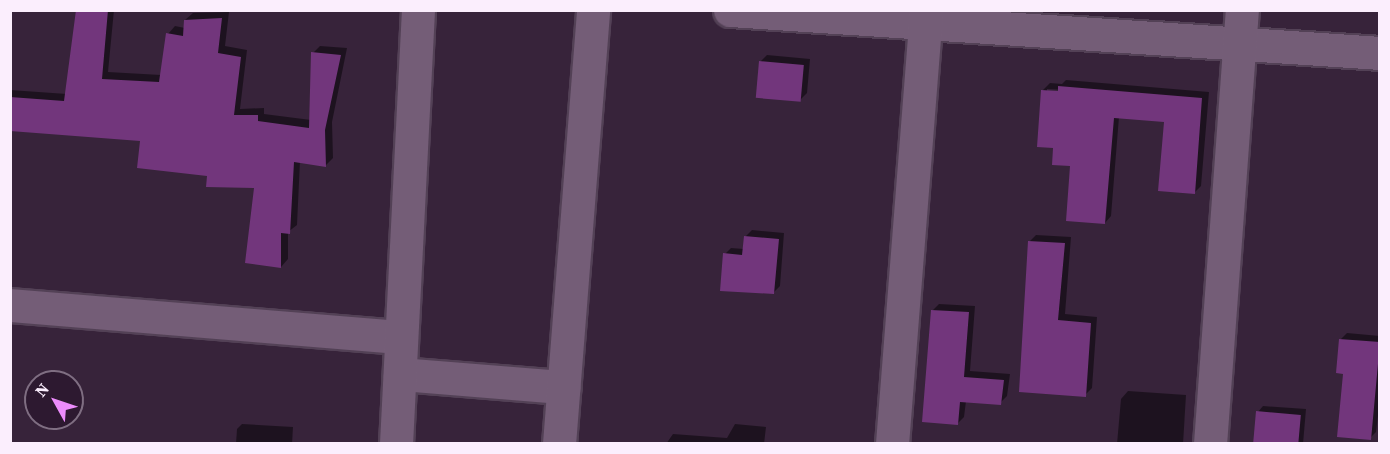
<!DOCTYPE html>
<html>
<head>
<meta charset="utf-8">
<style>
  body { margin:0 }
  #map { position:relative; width:1390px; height:454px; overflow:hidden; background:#37233a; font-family:"Source Serif 4",serif }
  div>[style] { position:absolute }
  .shadow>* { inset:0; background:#0007 }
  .building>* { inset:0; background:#72367c; transform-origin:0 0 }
  .roads { filter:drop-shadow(2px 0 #534156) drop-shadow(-2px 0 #534156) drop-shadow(0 2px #534156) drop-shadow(0 -2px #534156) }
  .minor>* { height:33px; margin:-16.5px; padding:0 16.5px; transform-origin:16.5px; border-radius:16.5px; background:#745d77 }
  span { translate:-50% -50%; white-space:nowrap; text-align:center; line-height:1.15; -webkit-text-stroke:4.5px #2d1930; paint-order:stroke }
  .frame { position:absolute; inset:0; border:12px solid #fbeefd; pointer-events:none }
  .north { position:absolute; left:24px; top:370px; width:60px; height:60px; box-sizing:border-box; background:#2d1930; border:2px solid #7f6e82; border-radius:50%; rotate:310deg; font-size:16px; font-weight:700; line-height:24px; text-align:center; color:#fbeefd }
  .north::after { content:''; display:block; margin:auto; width:21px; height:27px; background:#ec8cfb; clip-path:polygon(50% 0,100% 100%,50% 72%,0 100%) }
</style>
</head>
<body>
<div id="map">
  <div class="shadow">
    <i style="clip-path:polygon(77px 10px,114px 10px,108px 72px,161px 75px,168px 34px,175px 26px,185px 28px,185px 20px,193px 13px,229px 12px,225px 46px,247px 50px,240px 109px,264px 108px,264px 114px,311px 120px,313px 53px,320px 46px,347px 48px,332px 122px,333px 158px,326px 165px,300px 161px,297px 225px,288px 232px,288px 259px,281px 267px,256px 186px,208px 175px,142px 140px,10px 129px,10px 90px,67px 94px)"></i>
    <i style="clip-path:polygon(767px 55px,810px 59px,807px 93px,800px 100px,760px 62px)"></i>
    <i style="clip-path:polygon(evenodd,1066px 80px,1209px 92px,1201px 186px,1194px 193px,1166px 121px,1119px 117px,1111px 216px,1105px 223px,1071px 165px,1055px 147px,1043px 90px,1050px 83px,1062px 84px,1066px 80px,1047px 89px,1066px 90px,1065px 93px,1047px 92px,1047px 89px)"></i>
    <i style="clip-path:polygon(752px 230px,784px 233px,780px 286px,774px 292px,725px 254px,731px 248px,744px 249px,745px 237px)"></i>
    <i style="clip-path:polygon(1036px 235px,1071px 237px,1065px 314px,1097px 317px,1092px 388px,1085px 395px,1021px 391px,1030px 241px)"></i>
    <i style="clip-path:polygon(939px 304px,975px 306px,970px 371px,1010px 374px,1007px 396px,1000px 403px,966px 401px,964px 417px,957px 424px,932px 311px)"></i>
    <i style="clip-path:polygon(1347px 333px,1380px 336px,1380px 399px,1376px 432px,1370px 438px,1345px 373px,1340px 340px)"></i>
    <i style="clip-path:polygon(1128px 391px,1186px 395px,1183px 444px,1117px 444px,1121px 399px)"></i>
    <i style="clip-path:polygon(1263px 406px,1306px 409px,1303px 444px,1255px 444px,1258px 412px)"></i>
    <i style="clip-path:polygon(242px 424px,293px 427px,292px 444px,236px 444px,237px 429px)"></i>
    <i style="clip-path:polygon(735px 424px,766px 427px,764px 444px,666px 444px,673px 434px,727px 438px)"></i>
  </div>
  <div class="building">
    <i style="clip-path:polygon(76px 10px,108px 10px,102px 79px,159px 82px,166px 33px,183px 36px,184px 20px,222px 18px,218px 53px,241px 57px,234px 115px,258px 115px,258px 121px,309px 128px,311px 52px,341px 55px,325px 130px,326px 167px,294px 162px,290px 234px,281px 233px,281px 268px,245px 263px,254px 188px,206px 187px,207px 176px,137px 168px,140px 141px,10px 131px,10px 97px,64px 101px)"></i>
    <i style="left:759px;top:61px;width:45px;height:37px;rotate:5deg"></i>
    <i style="clip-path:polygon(1058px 86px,1202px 98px,1195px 194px,1158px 191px,1164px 122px,1114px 118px,1105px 224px,1066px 221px,1070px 166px,1052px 165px,1053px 148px,1037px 147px,1041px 90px,1058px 91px)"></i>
    <i style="clip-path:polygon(744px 236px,779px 239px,774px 294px,720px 291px,723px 253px,742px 255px)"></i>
    <i style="clip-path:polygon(1028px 241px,1065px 243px,1058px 320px,1091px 323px,1086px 397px,1019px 392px)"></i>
    <i style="clip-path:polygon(931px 310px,969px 312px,964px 377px,1004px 380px,1001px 405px,960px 402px,958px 425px,922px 422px)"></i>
    <i style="clip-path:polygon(1339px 339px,1380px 342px,1371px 440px,1337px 437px,1343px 374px,1336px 373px)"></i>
    <i style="left:1256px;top:411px;width:45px;height:33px;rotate:5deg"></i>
  </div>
  <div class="roads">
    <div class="minor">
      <i style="left:730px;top:10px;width:651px;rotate:3.78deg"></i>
      <i style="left:10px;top:305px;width:392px;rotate:4.7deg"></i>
      <i style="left:400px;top:374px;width:164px;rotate:4.6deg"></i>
      <i style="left:396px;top:444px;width:435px;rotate:-87.1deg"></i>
      <i style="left:559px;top:444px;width:435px;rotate:-85.5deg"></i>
      <i style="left:892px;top:444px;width:435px;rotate:-85.5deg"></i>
      <i style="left:1210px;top:444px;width:435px;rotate:-85.8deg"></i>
    </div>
  </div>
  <div class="frame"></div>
  <div class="north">N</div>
</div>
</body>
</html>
